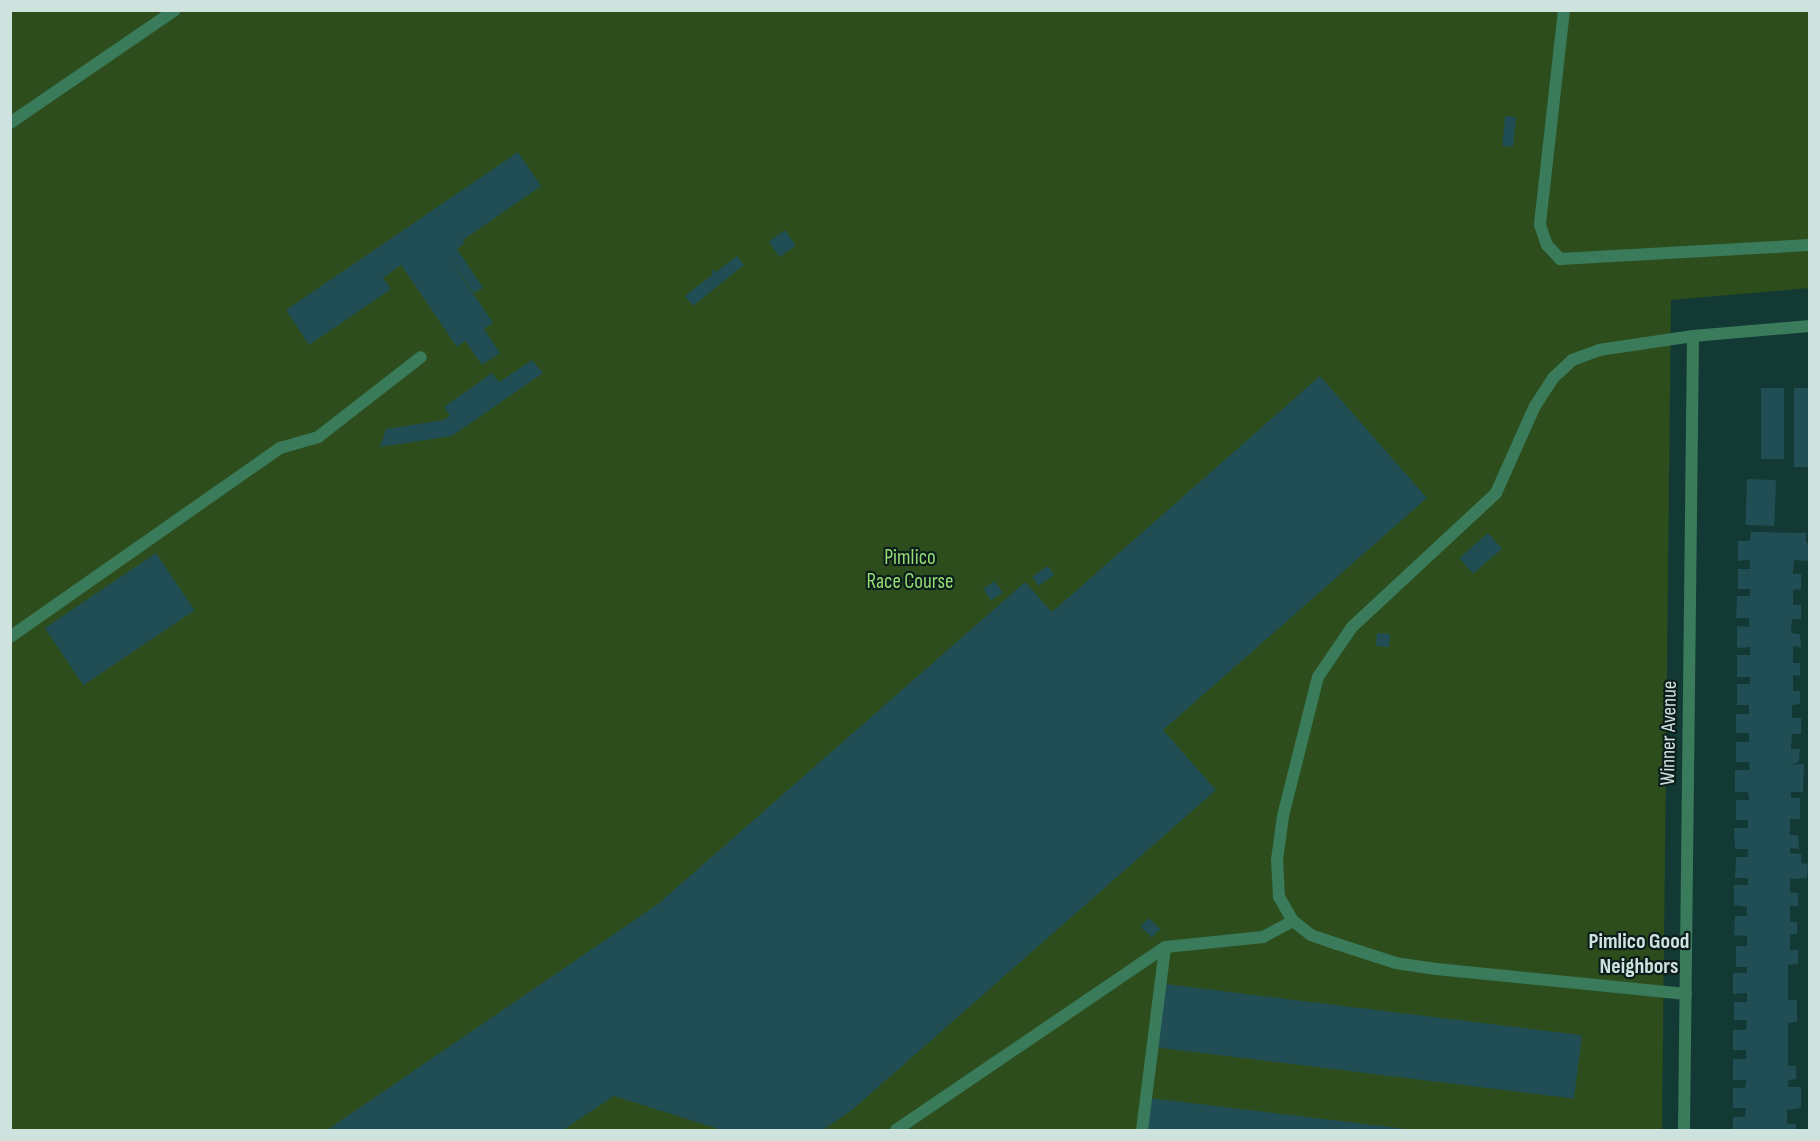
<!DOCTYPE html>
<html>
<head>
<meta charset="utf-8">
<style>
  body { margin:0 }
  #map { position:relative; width:1820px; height:1141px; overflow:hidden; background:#123934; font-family:"Sofia Sans Condensed",sans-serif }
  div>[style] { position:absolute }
  .green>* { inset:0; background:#2d4e1c }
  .building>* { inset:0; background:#204e54; transform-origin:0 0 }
  .service>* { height:12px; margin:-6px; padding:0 6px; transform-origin:6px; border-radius:6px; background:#3a7b5b }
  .tertiary>* { height:12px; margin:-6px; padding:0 6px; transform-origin:6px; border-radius:6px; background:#3a7b5b }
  span { translate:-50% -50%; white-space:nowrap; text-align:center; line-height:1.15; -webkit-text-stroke:4.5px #0d1d1b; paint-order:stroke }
  .park-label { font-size:21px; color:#94dd73 }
  .street-label { font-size:21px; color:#cee2de }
  .neighbourhood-label { font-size:22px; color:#cee2de; font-weight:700 }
  .frame { position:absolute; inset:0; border:12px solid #cee2de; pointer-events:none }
</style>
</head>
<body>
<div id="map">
  <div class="green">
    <i style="clip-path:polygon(10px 11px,1809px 11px,1809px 288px,1671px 300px,1662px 1130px,11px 1130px)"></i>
  </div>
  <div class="building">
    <i style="left:1505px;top:116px;width:11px;height:30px;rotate:5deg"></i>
    <i style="clip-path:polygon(518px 152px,541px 186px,463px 240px,465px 243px,457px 249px,483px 288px,474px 293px,447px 255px,493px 323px,484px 329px,500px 353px,482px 365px,465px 341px,457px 347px,401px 265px,383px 278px,391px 289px,309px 345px,286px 310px)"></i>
    <i style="left:785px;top:230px;width:19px;height:20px;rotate:55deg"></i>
    <i style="clip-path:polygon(737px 256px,744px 265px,693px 306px,685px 296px,712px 275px,713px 269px,716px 272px)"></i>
    <i style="clip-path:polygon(532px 360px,543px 373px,452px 436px,380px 447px,386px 429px,444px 420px,450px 416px,444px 407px,492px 373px,499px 382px)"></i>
    <i style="clip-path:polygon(1320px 376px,1427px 498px,1163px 730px,1216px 790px,852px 1110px,823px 1130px,722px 1130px,614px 1096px,563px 1130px,327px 1130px,658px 904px,1025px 582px,1052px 612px)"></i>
    <i style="left:1761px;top:388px;width:23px;height:71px"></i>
    <i style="left:1794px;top:388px;width:15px;height:79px"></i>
    <i style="left:1747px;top:479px;width:29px;height:46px;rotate:2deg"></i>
    <i style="clip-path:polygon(1751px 532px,1806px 533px,1806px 543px,1809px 543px,1809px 561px,1794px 560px,1793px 574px,1801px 574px,1801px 589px,1793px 590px,1793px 605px,1801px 605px,1801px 619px,1792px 619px,1791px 633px,1800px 634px,1801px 647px,1793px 646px,1793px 663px,1800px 663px,1800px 676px,1793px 675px,1793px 691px,1800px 691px,1800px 704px,1792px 705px,1792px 718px,1801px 718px,1801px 734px,1792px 734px,1791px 749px,1800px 749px,1799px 762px,1791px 765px,1804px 764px,1803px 792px,1791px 792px,1791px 798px,1800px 798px,1800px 819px,1790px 819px,1790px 835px,1798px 835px,1799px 849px,1790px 848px,1790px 853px,1801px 854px,1801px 863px,1808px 864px,1807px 878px,1790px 879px,1790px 892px,1798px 893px,1798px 906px,1790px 906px,1790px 922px,1797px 922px,1797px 934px,1790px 935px,1790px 950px,1798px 950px,1798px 964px,1788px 965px,1788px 1000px,1797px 1000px,1797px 1022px,1788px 1023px,1788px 1066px,1796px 1066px,1796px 1079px,1788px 1080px,1788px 1087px,1801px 1087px,1801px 1108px,1787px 1110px,1787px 1124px,1796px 1124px,1796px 1130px,1733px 1130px,1733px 1117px,1745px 1117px,1746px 1108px,1733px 1108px,1733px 1088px,1745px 1088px,1746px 1080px,1733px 1080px,1733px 1059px,1746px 1059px,1746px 1050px,1733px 1050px,1733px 1030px,1746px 1030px,1747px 1020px,1734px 1020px,1734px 1002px,1747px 1002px,1747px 993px,1733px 994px,1733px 973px,1747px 973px,1747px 967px,1736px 967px,1736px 946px,1747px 946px,1747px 936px,1734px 935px,1735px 916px,1747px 916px,1747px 907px,1734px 905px,1734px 885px,1748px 885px,1748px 878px,1735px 878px,1736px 857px,1748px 857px,1748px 849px,1735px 849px,1734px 828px,1748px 828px,1748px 820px,1736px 820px,1736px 800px,1749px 800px,1748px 792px,1735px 792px,1735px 770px,1750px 770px,1749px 762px,1736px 762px,1736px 742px,1749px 742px,1749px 733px,1736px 733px,1736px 714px,1749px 714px,1749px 705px,1737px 705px,1737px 684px,1750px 684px,1750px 677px,1737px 677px,1737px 655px,1750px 655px,1750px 647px,1737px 648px,1737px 626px,1749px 627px,1749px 618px,1736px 618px,1737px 596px,1750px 596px,1750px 589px,1738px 589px,1738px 569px,1750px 569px,1750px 560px,1738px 561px,1738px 541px,1750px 541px)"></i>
    <i style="left:1488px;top:533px;width:21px;height:38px;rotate:49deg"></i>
    <i style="left:156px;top:553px;width:69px;height:134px;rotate:56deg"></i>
    <i style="left:1048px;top:566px;width:11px;height:19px;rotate:56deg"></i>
    <i style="left:995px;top:581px;width:14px;height:14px;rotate:56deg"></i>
    <i style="left:1377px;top:633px;width:13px;height:13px;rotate:4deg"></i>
    <i style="left:1149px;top:918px;width:16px;height:12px;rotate:45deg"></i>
    <i style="left:1165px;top:984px;width:420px;height:64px;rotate:7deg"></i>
    <i style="clip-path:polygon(1149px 1098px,1406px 1129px,1406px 1130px,1146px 1130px)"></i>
  </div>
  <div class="service">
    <i style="left:1564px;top:10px;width:216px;rotate:96.4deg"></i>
    <i style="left:1540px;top:225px;width:21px;rotate:71deg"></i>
    <i style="left:1547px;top:245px;width:19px;rotate:47deg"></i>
    <i style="left:1560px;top:259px;width:250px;rotate:-3.2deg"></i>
    <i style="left:10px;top:123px;width:200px;rotate:-34.4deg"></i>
    <i style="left:10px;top:637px;width:330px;rotate:-35deg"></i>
    <i style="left:280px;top:448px;width:40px;rotate:-16deg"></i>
    <i style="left:318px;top:437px;width:130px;rotate:-37.8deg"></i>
    <i style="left:1686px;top:994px;width:251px;rotate:-174.3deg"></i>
    <i style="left:1436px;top:969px;width:40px;rotate:-171.5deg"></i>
    <i style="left:1396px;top:963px;width:62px;rotate:-162.1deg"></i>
    <i style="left:1337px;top:944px;width:28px;rotate:-161deg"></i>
    <i style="left:1311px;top:935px;width:23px;rotate:-142deg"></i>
    <i style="left:1293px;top:921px;width:28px;rotate:-120deg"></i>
    <i style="left:1279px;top:897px;width:37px;rotate:-93deg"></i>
    <i style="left:1277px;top:860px;width:44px;rotate:-82.2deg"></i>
    <i style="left:1283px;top:816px;width:143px;rotate:-75.9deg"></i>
    <i style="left:1318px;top:677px;width:60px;rotate:-55.8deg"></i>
    <i style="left:1352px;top:627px;width:197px;rotate:-42.9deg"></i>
    <i style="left:1496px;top:493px;width:95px;rotate:-65.9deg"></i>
    <i style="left:1535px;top:406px;width:33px;rotate:-57deg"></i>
    <i style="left:1553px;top:378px;width:26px;rotate:-43deg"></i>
    <i style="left:1572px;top:360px;width:29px;rotate:-20deg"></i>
    <i style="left:1599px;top:350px;width:95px;rotate:-8.5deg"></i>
    <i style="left:896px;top:1130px;width:325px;rotate:-34.2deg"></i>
    <i style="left:1165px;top:947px;width:99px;rotate:-5.8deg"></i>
    <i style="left:1263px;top:937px;width:34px;rotate:-28deg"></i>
    <i style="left:1142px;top:1130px;width:184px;rotate:-82.8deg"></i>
  </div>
  <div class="tertiary">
    <i style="left:1684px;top:1130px;width:794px;rotate:-89.35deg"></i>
    <i style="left:1693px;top:336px;width:117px;rotate:-4.9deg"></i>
  </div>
  <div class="park-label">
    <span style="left:910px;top:570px">Pimlico<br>Race Course</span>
  </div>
  <div class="street-label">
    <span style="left:1669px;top:733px;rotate:-89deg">Winner Avenue</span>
  </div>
  <div class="neighbourhood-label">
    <span style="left:1639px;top:954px">Pimlico Good<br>Neighbors</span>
  </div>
  <div class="frame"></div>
</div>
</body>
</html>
